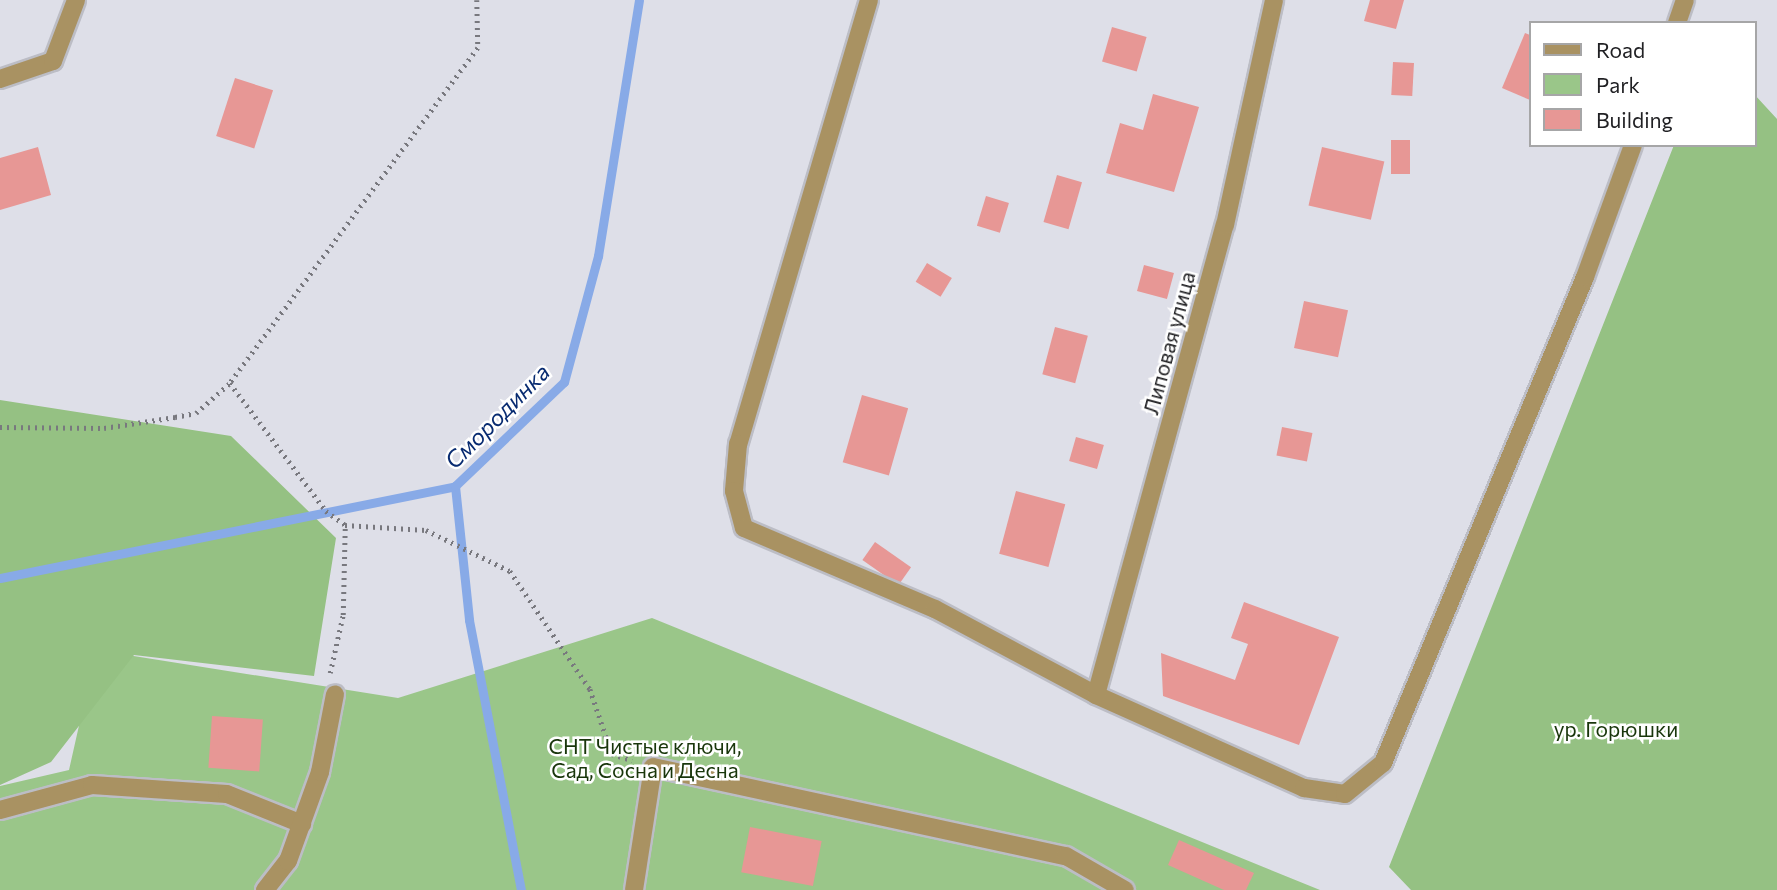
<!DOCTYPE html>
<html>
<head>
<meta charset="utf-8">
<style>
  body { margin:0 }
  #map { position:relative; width:1777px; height:890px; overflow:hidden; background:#dedfe8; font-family:Commissioner,sans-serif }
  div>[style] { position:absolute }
  .green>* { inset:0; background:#9ac689 }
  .forest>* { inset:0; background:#95c183 }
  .stream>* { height:9px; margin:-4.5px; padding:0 4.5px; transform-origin:4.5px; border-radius:4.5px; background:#88aae7 }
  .building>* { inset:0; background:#e79795; transform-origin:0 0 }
  .path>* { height:4.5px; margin-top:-2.25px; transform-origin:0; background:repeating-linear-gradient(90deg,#78787e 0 2px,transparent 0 7px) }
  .roads { filter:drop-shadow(2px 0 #bcbdc5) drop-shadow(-2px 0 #bcbdc5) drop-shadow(0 2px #bcbdc5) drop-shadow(0 -2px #bcbdc5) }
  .minor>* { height:18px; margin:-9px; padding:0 9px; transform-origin:9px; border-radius:9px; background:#a99262 }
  span { translate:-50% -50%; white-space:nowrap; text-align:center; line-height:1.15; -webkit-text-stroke:5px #fff; paint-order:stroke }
  .street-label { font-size:21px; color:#212124 }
  .park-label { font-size:21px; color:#19360b }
  .water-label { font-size:23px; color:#082b71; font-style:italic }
  .legend { position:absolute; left:1529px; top:21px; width:228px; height:126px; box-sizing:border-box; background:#fff; border:2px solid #a6a6a7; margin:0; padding:9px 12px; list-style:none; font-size:21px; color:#212124 }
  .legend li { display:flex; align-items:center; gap:14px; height:35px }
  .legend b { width:35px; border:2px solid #a6a6a7 }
</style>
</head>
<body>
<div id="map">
  <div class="green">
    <i style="clip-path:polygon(652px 618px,1320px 890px,0 890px,0 786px,69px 770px,96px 650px,398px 698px)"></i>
  </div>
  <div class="forest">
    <i style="clip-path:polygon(1754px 94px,1777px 119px,1777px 890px,1411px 890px,1389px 867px,1674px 145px,1754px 145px)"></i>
    <i style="clip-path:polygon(0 400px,231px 436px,336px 538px,314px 676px,134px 655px,51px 762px,0 785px)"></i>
  </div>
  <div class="stream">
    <i style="left:455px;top:486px;width:135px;rotate:84deg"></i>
    <i style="left:469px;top:620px;width:275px;rotate:79.1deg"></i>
    <i style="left:0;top:578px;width:464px;rotate:-11.4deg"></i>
    <i style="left:455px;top:486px;width:151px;rotate:-43.7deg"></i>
    <i style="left:564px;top:382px;width:131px;rotate:-74.9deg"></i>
    <i style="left:598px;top:256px;width:259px;rotate:-80.9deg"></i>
  </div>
  <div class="building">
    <i style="clip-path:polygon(1370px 0,1404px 0,1396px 29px,1364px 21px)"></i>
    <i style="left:1112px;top:27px;width:36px;height:36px;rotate:16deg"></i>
    <i style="clip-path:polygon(1525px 33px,1530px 35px,1530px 100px,1502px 88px)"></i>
    <i style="left:1393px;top:62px;width:21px;height:33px;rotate:3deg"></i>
    <i style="left:235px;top:78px;width:40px;height:61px;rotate:18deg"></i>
    <i style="clip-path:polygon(1153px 94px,1199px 107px,1174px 192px,1106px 173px,1120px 123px,1143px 130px)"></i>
    <i style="left:1391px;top:140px;width:19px;height:34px"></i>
    <i style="clip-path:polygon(38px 147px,51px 195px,0 210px,0 158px)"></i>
    <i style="left:1322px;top:147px;width:64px;height:60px;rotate:13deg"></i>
    <i style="left:1057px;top:175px;width:26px;height:49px;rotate:16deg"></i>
    <i style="left:986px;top:196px;width:24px;height:31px;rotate:17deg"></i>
    <i style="left:927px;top:263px;width:29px;height:22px;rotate:31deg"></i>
    <i style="left:1144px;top:265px;width:31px;height:27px;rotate:15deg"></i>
    <i style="left:1304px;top:301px;width:45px;height:48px;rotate:12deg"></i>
    <i style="left:1055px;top:327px;width:34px;height:49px;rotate:15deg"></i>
    <i style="left:862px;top:395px;width:48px;height:70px;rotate:16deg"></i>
    <i style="left:1282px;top:427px;width:31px;height:29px;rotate:11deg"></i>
    <i style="left:1076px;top:437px;width:29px;height:25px;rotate:16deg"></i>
    <i style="left:1016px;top:491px;width:51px;height:65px;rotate:15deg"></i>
    <i style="left:875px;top:542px;width:44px;height:22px;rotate:35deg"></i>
    <i style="clip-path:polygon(1244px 602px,1339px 637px,1299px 745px,1163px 696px,1161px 653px,1235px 680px,1248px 644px,1231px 638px)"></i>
    <i style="left:212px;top:716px;width:51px;height:52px;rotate:4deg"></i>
    <i style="left:750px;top:827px;width:73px;height:46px;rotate:11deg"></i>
    <i style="clip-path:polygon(1179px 840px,1254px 873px,1246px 890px,1224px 890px,1168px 865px)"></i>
  </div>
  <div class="path">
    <i style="left:477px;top:0;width:48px;rotate:88.8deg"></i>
    <i style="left:478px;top:48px;width:417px;rotate:126.5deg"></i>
    <i style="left:230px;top:383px;width:160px;rotate:53.1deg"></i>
    <i style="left:326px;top:511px;width:24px;rotate:36deg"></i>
    <i style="left:345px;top:525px;width:81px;rotate:3.5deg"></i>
    <i style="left:426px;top:530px;width:93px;rotate:26deg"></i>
    <i style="left:510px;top:571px;width:143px;rotate:55.9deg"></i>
    <i style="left:590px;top:689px;width:69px;rotate:71.3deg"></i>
    <i style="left:612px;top:754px;width:21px;rotate:17deg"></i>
    <i style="left:0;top:427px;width:104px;rotate:0.6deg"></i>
    <i style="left:104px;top:428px;width:72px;rotate:-8.8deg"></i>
    <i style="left:175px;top:417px;width:21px;rotate:-11deg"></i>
    <i style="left:196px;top:413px;width:45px;rotate:-41.4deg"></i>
    <i style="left:330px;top:673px;width:59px;rotate:-77.4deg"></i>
    <i style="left:343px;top:615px;width:90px;rotate:-88.7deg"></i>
  </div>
  <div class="roads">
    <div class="minor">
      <i style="left:869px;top:0;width:463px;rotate:106.4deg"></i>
      <i style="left:738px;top:444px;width:47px;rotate:94.9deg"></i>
      <i style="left:734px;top:491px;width:38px;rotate:75deg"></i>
      <i style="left:744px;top:528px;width:207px;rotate:23deg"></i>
      <i style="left:935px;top:609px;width:183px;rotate:28.1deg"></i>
      <i style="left:1096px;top:695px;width:228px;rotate:24.1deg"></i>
      <i style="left:1304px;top:788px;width:41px;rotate:8.3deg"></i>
      <i style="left:1345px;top:794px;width:49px;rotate:-39.2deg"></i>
      <i style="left:1383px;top:763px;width:526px;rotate:-67.43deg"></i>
      <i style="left:1585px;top:277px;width:140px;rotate:-70deg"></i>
      <i style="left:1677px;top:23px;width:24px;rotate:-71deg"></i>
      <i style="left:0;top:79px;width:56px;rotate:-18.8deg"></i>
      <i style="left:53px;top:61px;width:65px;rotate:-69.3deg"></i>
      <i style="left:1096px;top:695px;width:487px;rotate:-74.7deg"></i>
      <i style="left:1225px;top:225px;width:230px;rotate:-77.7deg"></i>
      <i style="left:0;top:810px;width:95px;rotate:-15.2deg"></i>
      <i style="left:92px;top:785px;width:135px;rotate:3.8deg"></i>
      <i style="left:227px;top:794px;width:81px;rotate:21.8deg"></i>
      <i style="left:265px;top:890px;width:37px;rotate:-52deg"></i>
      <i style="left:288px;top:861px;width:95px;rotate:-70.2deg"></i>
      <i style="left:320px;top:772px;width:79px;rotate:-79.1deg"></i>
      <i style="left:634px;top:890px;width:124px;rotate:-81.2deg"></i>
      <i style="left:653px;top:767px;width:422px;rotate:12.2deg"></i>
      <i style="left:1066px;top:856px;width:68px;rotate:30deg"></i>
    </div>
  </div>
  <div class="street-label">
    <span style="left:1169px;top:343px;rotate:-75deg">Липовая улица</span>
  </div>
  <div class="park-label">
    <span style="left:1616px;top:729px">ур. Горюшки</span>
    <span style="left:645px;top:758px">СНТ Чистые ключи,<br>Сад, Сосна и Десна</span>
  </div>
  <div class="water-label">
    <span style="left:497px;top:416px;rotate:-45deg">Смородинка</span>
  </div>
  <ul class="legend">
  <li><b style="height:9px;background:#a99262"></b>Road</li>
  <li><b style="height:19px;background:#9ac689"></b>Park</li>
  <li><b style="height:19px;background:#e79795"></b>Building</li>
  </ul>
</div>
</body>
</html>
